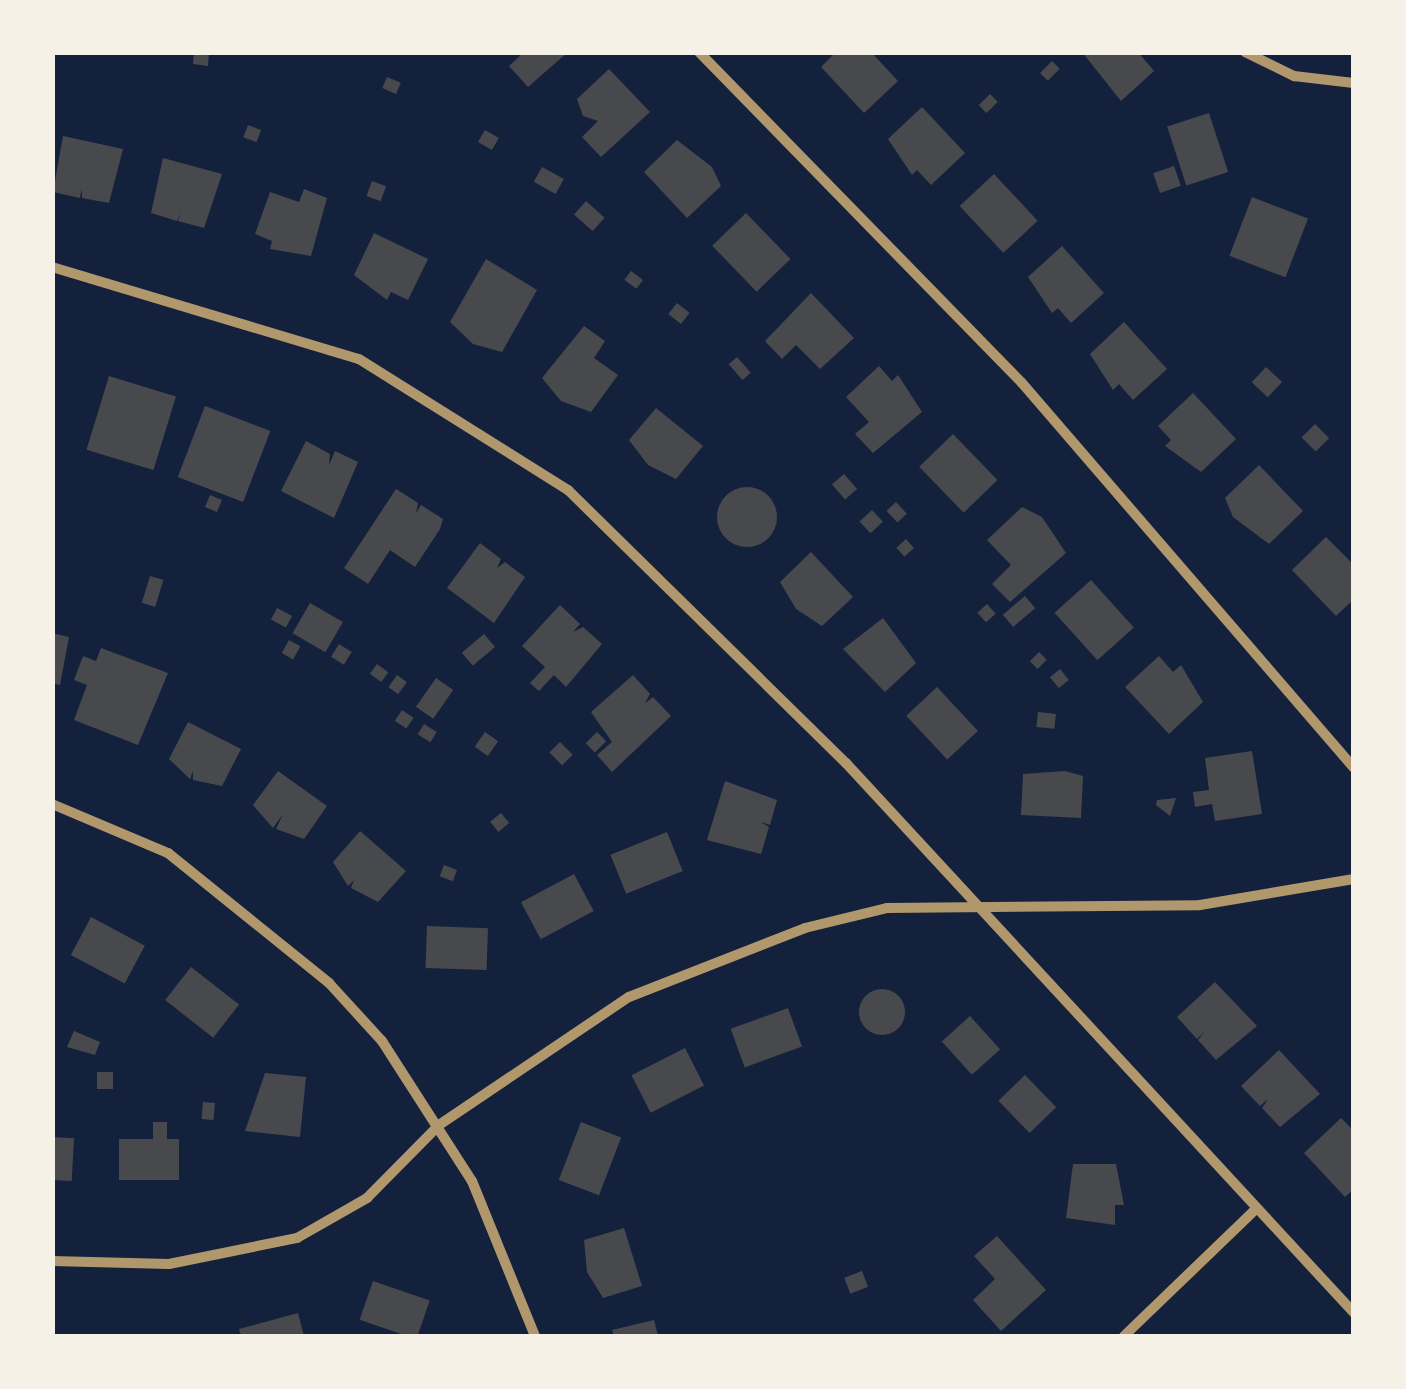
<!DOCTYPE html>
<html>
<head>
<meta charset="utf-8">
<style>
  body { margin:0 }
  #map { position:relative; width:1406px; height:1389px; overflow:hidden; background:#14213d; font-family:"Fira Sans Condensed",sans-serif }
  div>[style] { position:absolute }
  .building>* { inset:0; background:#48494c; transform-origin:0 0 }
  .round { border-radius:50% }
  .minor>* { height:10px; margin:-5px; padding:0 5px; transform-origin:5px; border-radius:5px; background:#b1986c }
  span { translate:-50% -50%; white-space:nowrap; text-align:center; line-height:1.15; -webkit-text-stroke:10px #f6f1e7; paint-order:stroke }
  .frame { position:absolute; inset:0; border:55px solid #f6f1e7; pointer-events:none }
</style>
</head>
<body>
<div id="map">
  <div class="building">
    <i style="clip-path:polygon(194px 52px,209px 52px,208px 66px,193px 64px)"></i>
    <i style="clip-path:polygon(524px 52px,568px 52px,528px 87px,509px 66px)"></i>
    <i style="clip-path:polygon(836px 52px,871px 52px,898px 81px,864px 113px,821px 67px)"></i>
    <i style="clip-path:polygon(1082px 52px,1138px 52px,1154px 71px,1121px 101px)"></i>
    <i style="left:1052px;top:61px;width:11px;height:17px;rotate:45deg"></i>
    <i style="clip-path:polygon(609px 69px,650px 112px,601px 157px,582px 137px,598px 121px,583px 116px,577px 99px)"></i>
    <i style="left:387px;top:77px;width:15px;height:12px;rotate:23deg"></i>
    <i style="left:990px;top:94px;width:11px;height:16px;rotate:45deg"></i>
    <i style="clip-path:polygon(922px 107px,965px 153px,931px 185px,917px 170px,912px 175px,888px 139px)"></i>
    <i style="left:1209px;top:113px;width:62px;height:44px;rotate:72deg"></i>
    <i style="left:248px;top:125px;width:14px;height:13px;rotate:21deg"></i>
    <i style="left:485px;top:130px;width:16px;height:14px;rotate:30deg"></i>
    <i style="clip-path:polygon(63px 136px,123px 149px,109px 203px,82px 198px,82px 188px,80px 198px,53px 192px)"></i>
    <i style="clip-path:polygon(677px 140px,712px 167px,721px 186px,687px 218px,644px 172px)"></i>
    <i style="clip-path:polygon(163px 158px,222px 174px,204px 228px,178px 221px,181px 213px,177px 221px,151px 213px)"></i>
    <i style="left:1174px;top:166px;width:21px;height:22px;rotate:71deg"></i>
    <i style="left:542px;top:167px;width:25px;height:17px;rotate:29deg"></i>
    <i style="left:994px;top:174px;width:64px;height:47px;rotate:47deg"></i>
    <i style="left:372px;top:181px;width:15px;height:16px;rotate:20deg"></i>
    <i style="clip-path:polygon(304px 189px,327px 198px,311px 256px,270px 249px,272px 241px,255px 234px,270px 192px,299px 202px)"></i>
    <i style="left:1252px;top:197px;width:60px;height:63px;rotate:21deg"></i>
    <i style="left:586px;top:201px;width:25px;height:18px;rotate:42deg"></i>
    <i style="left:746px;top:213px;width:64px;height:47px;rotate:46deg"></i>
    <i style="clip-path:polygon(374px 233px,428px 259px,408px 300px,391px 292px,387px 300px,354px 275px)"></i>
    <i style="clip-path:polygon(1062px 246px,1104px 293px,1071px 323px,1058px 308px,1052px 313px,1028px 277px)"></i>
    <i style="clip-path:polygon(486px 259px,537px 290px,502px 352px,473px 344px,450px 322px)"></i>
    <i style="left:631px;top:271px;width:15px;height:11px;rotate:37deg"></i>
    <i style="clip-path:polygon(811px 293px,854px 338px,820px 369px,796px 345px,782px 359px,765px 341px)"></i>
    <i style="left:677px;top:303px;width:16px;height:14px;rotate:38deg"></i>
    <i style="clip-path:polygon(1124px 322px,1167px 369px,1133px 400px,1119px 384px,1113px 390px,1090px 354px)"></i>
    <i style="clip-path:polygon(584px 326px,605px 341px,594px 358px,618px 375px,591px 412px,561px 401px,542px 378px)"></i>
    <i style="left:737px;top:357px;width:21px;height:11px;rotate:49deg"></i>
    <i style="clip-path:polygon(879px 366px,892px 381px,898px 375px,922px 412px,873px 453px,855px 434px,869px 422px,846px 397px)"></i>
    <i style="left:1266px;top:367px;width:22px;height:21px;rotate:43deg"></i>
    <i style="left:109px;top:376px;width:70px;height:77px;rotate:17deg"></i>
    <i style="clip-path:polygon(1193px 393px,1236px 439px,1201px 472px,1165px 446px,1171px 440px,1158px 426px)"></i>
    <i style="left:205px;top:406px;width:70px;height:76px;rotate:21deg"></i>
    <i style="clip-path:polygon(656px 408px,703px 446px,676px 479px,648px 465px,629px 440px)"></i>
    <i style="left:1315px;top:424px;width:20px;height:19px;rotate:45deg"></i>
    <i style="left:953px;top:434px;width:64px;height:47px;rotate:46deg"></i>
    <i style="clip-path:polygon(306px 441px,330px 454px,329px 465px,335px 451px,358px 462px,334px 518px,281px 491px)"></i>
    <i style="clip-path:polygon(1259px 465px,1303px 511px,1269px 544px,1233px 517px,1225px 498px)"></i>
    <i style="left:844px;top:474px;width:20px;height:16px;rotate:49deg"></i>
    <i class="round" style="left:717px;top:487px;width:60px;height:60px"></i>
    <i style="clip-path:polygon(396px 489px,418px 503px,416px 513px,421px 505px,443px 519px,440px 529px,415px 567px,390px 550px,368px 584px,344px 568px)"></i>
    <i style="left:210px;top:495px;width:13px;height:13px;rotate:23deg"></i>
    <i style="left:896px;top:502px;width:16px;height:13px;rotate:47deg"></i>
    <i style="clip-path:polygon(1022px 507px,1042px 517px,1066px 553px,1010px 602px,992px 584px,1011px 565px,987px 540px)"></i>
    <i style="left:872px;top:510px;width:16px;height:17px;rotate:47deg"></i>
    <i style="clip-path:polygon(1326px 537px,1354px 565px,1354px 599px,1336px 616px,1292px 570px)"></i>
    <i style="left:906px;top:539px;width:12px;height:13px;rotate:48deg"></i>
    <i style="clip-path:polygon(480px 543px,501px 559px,497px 568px,505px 562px,525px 577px,494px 623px,447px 588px)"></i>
    <i style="clip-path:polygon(811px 552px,853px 597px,822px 626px,796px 609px,780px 582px)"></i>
    <i style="left:150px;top:576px;width:14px;height:28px;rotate:17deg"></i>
    <i style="left:1091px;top:580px;width:64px;height:49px;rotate:48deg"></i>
    <i style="left:1025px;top:596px;width:16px;height:29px;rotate:50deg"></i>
    <i style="left:310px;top:603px;width:38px;height:35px;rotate:30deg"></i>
    <i style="left:987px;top:604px;width:13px;height:13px;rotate:48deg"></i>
    <i style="clip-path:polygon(560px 605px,580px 624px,573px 632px,583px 627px,602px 644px,566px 687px,554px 675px,539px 691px,530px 683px,545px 667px,522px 646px)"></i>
    <i style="left:277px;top:608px;width:17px;height:13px;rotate:28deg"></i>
    <i style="clip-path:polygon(883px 618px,916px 663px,885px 692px,843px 649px)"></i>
    <i style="clip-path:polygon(52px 633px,69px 637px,60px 685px,52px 683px)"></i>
    <i style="left:484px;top:634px;width:17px;height:29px;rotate:50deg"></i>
    <i style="left:289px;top:640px;width:13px;height:15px;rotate:29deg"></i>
    <i style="left:339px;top:644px;width:15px;height:15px;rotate:32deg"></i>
    <i style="clip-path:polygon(101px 648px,168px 673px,138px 745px,74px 720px,87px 685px,74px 680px,83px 656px,96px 661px)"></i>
    <i style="left:1039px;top:652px;width:11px;height:13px;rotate:45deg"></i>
    <i style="clip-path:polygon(1159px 656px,1173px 672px,1181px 665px,1203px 702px,1169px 734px,1125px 687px)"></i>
    <i style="left:377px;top:664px;width:14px;height:12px;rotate:36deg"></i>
    <i style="left:1060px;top:669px;width:14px;height:13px;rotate:51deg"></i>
    <i style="left:397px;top:675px;width:12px;height:15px;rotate:35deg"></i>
    <i style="clip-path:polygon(633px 675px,650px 694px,645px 703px,653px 697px,671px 716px,612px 772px,597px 755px,612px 742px,591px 712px)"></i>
    <i style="left:436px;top:678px;width:21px;height:35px;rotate:35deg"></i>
    <i style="left:937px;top:687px;width:60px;height:42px;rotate:47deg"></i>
    <i style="left:402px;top:710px;width:14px;height:13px;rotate:34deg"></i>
    <i style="left:1038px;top:712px;width:18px;height:15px;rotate:6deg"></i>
    <i style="clip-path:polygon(188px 722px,241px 749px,222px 786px,193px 780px,193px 771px,190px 779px,169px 759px)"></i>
    <i style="left:424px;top:724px;width:15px;height:12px;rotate:32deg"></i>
    <i style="left:485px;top:732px;width:16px;height:18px;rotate:35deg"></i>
    <i style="left:597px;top:732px;width:13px;height:16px;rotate:45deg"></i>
    <i style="left:560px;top:742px;width:18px;height:15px;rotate:45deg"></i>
    <i style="clip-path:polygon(1252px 751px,1262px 814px,1215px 821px,1212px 804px,1195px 807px,1193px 792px,1209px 790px,1205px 758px)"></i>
    <i style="clip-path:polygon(278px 771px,327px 806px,304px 839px,276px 829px,283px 814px,273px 828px,253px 805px)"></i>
    <i style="clip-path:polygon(1065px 771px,1083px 776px,1081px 818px,1021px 815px,1023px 774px)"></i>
    <i style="clip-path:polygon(725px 781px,777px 800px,770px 825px,761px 822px,769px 827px,761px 854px,707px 840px)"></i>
    <i style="clip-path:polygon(1176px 798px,1170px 816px,1156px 805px,1157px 800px)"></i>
    <i style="left:501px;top:813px;width:13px;height:14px;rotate:51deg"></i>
    <i style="clip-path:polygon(360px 831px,406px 871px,378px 902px,351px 888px,354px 880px,348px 886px,333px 862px)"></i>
    <i style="left:667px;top:832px;width:42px;height:61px;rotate:68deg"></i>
    <i style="left:444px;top:865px;width:14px;height:12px;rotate:21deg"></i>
    <i style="left:574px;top:874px;width:42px;height:60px;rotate:62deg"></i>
    <i style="left:91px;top:917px;width:61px;height:43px;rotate:28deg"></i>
    <i style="left:427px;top:926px;width:61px;height:42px;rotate:2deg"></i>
    <i style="left:191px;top:967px;width:61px;height:42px;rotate:38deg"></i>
    <i style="clip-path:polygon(1215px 982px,1257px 1026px,1216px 1060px,1198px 1040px,1205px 1031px,1197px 1039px,1177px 1017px)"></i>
    <i class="round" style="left:859px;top:989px;width:46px;height:46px"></i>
    <i style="left:788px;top:1008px;width:41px;height:61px;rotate:70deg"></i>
    <i style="left:970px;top:1016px;width:45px;height:38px;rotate:48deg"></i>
    <i style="clip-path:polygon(74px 1031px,100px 1042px,95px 1055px,67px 1047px)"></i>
    <i style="left:685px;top:1048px;width:42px;height:60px;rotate:63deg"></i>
    <i style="clip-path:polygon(1279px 1050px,1320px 1094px,1280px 1127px,1262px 1108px,1268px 1099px,1260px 1106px,1241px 1086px)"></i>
    <i style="left:97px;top:1072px;width:16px;height:17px"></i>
    <i style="clip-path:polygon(265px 1073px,306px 1077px,300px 1137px,245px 1131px)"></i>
    <i style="left:1025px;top:1075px;width:45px;height:37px;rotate:46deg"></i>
    <i style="left:203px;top:1102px;width:12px;height:17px;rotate:5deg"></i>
    <i style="clip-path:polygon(1341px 1118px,1354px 1131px,1354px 1189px,1345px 1197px,1304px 1153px)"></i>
    <i style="clip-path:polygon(153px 1122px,167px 1122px,167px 1139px,179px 1139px,179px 1180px,119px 1180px,119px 1139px,153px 1139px)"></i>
    <i style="left:581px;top:1122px;width:43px;height:62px;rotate:21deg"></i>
    <i style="left:52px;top:1137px;width:22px;height:43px;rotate:3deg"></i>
    <i style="clip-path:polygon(1073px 1164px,1116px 1164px,1124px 1205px,1115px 1205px,1115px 1225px,1066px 1218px)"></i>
    <i style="clip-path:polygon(624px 1228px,642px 1286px,603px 1298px,587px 1272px,584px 1240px)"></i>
    <i style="clip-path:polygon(997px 1236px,1046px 1290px,1001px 1331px,973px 1300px,995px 1279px,974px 1256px)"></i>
    <i style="left:862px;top:1271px;width:17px;height:19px;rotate:69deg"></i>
    <i style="left:373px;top:1281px;width:60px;height:41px;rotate:19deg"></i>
    <i style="clip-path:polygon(298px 1313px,304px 1336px,241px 1336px,239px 1329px)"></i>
    <i style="clip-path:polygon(654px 1320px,658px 1336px,614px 1336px,612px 1330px)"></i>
  </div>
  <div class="minor">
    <i style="left:699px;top:52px;width:462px;rotate:45.7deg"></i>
    <i style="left:1022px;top:383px;width:508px;rotate:49.23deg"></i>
    <i style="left:1245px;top:52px;width:55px;rotate:26.1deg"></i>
    <i style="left:1294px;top:76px;width:60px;rotate:6.7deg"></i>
    <i style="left:52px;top:267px;width:320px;rotate:16.7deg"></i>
    <i style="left:359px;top:359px;width:247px;rotate:32.1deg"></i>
    <i style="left:568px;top:490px;width:390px;rotate:44.5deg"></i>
    <i style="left:846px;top:763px;width:749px;rotate:47.27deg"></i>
    <i style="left:52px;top:804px;width:126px;rotate:22.9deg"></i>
    <i style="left:168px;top:853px;width:207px;rotate:38.9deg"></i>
    <i style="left:329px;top:983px;width:79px;rotate:47.6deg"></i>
    <i style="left:382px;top:1041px;width:166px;rotate:57.3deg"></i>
    <i style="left:472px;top:1181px;width:167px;rotate:67.9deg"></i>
    <i style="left:52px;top:1261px;width:117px;rotate:1.5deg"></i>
    <i style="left:169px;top:1264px;width:131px;rotate:-11.5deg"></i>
    <i style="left:297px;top:1238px;width:81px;rotate:-29.7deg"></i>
    <i style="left:367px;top:1198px;width:103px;rotate:-45.4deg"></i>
    <i style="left:439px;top:1125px;width:229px;rotate:-34deg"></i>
    <i style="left:629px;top:997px;width:189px;rotate:-21.4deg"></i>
    <i style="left:805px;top:928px;width:84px;rotate:-13.7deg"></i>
    <i style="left:887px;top:908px;width:313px;rotate:-0.5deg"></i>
    <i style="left:1200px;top:905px;width:156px;rotate:-9.6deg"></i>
    <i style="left:1124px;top:1336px;width:180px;rotate:-43.9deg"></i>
  </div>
  <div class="frame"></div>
</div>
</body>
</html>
